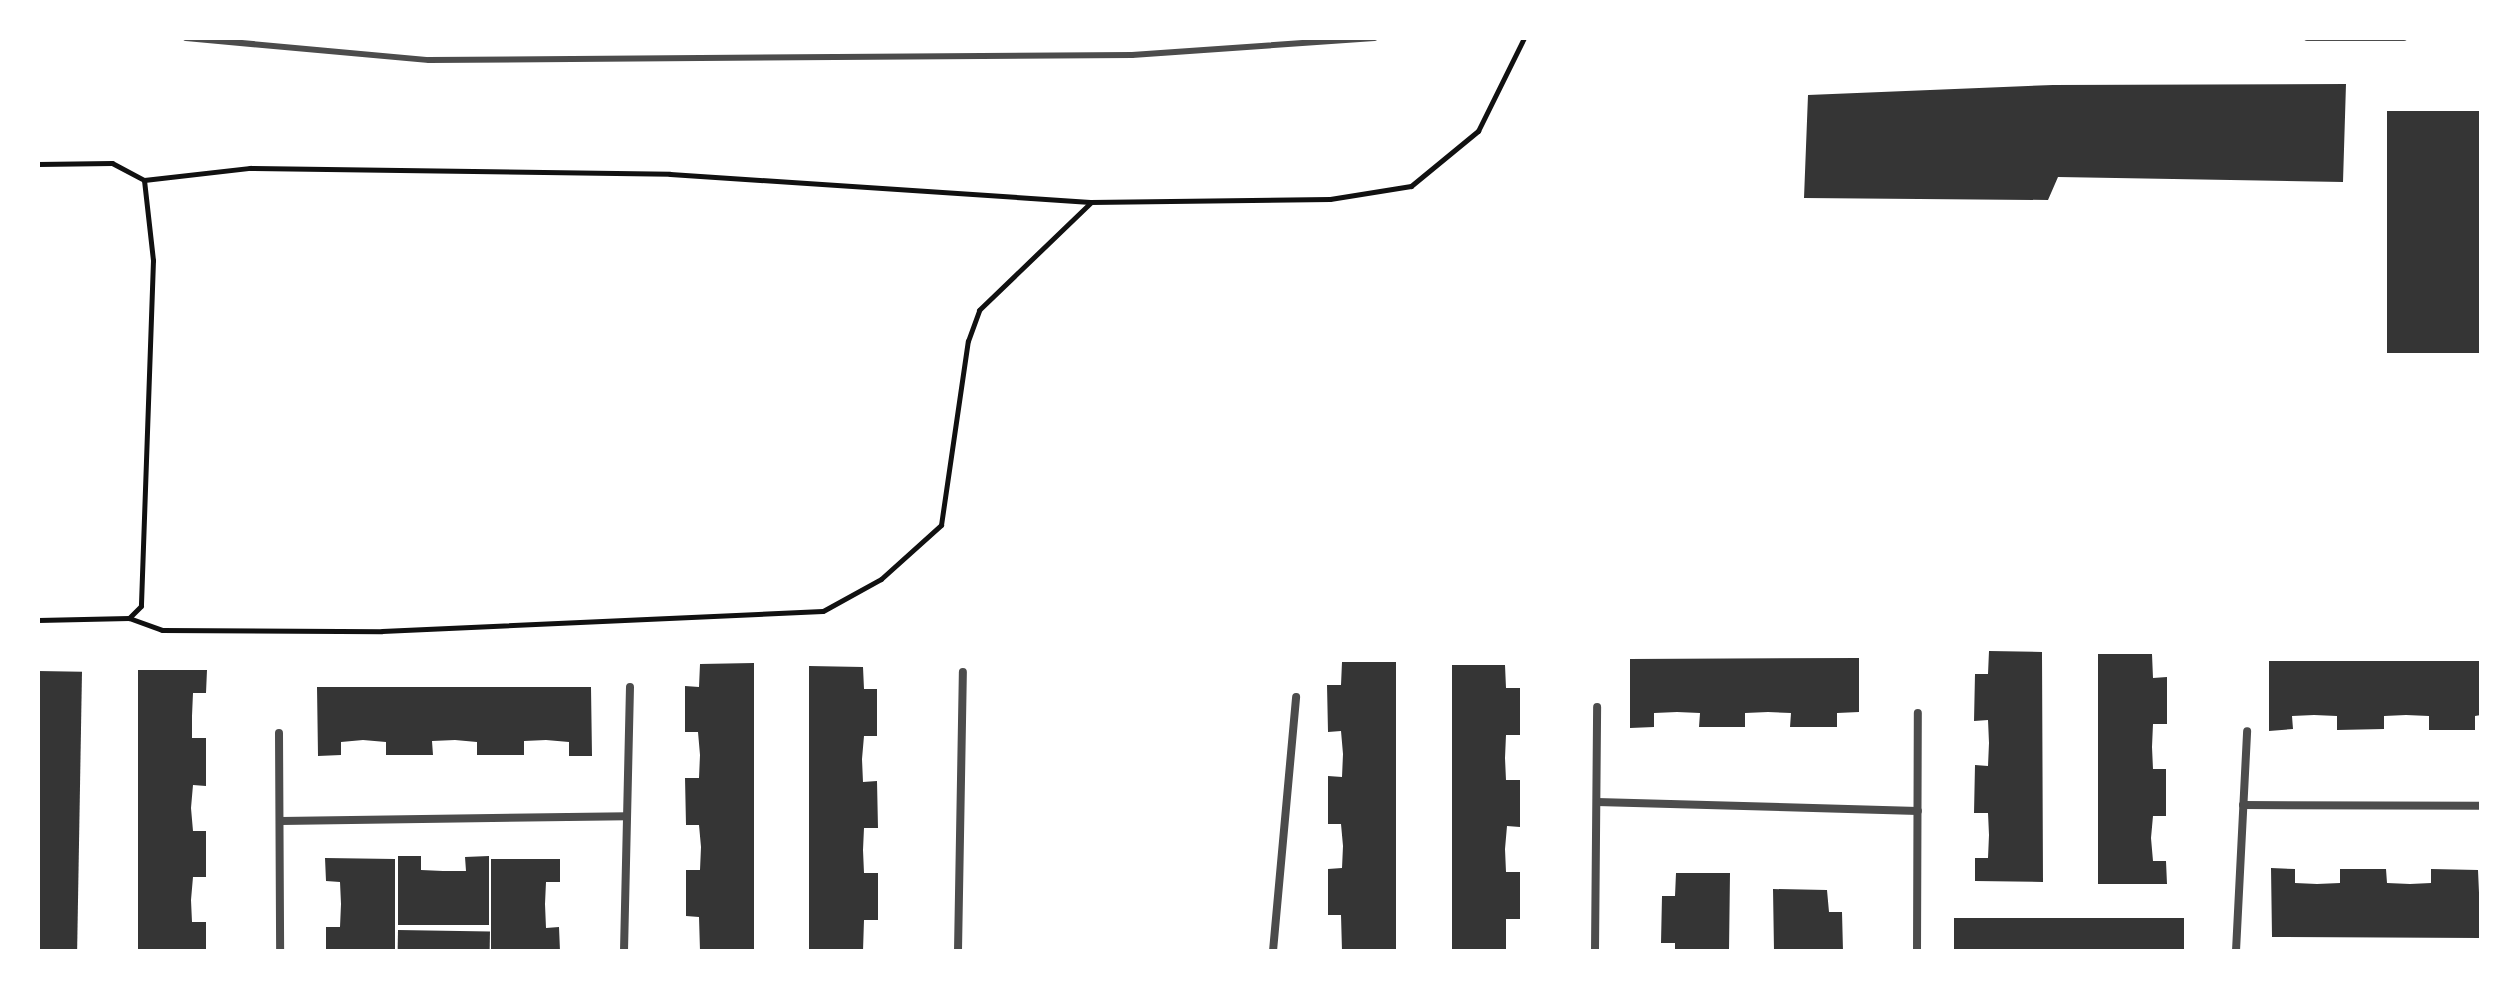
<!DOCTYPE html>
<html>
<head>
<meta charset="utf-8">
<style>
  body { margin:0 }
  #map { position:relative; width:2519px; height:989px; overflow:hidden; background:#fff; font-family:"DM Sans",sans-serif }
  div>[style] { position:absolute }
  .building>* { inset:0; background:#353535; transform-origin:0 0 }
  .path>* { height:5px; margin:-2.5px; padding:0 2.5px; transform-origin:2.5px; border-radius:2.5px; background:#111 }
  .service>* { height:6px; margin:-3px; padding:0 3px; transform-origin:3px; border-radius:3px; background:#4c4c4c }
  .minor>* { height:8px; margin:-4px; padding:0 4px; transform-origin:4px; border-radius:4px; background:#4c4c4c }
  span { translate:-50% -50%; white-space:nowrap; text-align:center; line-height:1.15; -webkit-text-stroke:8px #fff; paint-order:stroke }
  .frame { position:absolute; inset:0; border:40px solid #fff; pointer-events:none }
</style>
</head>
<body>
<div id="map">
  <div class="building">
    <i style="clip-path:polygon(2346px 84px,2343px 182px,2058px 177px,2048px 200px,1804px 198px,1808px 95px,2053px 85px)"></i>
    <i style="left:2481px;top:111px;width:242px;height:94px;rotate:90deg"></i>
    <i style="clip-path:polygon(1989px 651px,2042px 652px,2043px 882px,1975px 881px,1975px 858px,1988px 858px,1989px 835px,1988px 813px,1974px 813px,1975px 765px,1988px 766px,1989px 743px,1988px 720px,1974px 721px,1975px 674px,1988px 674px)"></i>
    <i style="clip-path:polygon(2098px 654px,2152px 654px,2153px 678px,2167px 677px,2167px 724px,2153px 724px,2152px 747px,2153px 769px,2166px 769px,2166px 816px,2153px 816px,2151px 838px,2153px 861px,2166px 861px,2167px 884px,2098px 884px)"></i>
    <i style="clip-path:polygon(1859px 658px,1859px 712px,1837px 713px,1837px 727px,1790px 727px,1791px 713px,1768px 712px,1745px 713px,1745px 727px,1699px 727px,1700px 713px,1677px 712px,1654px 713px,1654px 727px,1630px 728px,1630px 659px)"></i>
    <i style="clip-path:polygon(2269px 661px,2481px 661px,2481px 715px,2475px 716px,2475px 730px,2429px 730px,2429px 716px,2406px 715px,2384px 716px,2384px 729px,2337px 730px,2337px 716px,2314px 715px,2292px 716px,2293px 729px,2269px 731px)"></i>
    <i style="clip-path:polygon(1342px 662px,1396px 662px,1396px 951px,1342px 951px,1341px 915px,1328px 915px,1328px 869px,1342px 868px,1343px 846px,1341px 824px,1328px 824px,1328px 776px,1342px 777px,1343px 754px,1341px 731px,1328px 732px,1327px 685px,1341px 685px)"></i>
    <i style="clip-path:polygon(754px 663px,754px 951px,700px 951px,699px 917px,686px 916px,686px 870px,700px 870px,701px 847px,699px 825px,686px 825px,685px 778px,699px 778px,700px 755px,698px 732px,685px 732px,685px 686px,699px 687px,700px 664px)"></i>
    <i style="clip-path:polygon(1452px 665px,1505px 665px,1506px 688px,1520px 688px,1520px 735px,1506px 735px,1505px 758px,1506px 780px,1520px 780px,1520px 827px,1507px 826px,1505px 849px,1506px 872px,1520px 872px,1520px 919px,1506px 919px,1506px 951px,1452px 951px)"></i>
    <i style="clip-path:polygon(809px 666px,863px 667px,864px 689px,877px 689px,877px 736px,864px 736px,862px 759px,863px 782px,877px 781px,878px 828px,864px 828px,863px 850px,864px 873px,878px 873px,878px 920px,864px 920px,863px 951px,809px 951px)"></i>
    <i style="clip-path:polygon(138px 670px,207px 670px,206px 693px,193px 693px,192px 716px,192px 738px,206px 738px,206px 786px,193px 785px,191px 808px,193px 831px,206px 831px,206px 877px,193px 877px,191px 900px,192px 922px,206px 922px,206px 951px,138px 951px)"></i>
    <i style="left:38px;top:671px;width:44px;height:280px;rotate:1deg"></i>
    <i style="clip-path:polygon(317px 687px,591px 687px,592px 756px,569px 756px,569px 742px,546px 740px,524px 741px,524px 755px,477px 755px,477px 742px,455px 740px,432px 741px,433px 755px,386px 755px,386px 742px,363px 740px,341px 742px,341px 755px,318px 756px)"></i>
    <i style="clip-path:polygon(398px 856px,421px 856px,421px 870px,443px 871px,466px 871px,465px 857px,489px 856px,489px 925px,398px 925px)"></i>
    <i style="clip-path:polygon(325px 858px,395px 859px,395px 951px,326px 951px,326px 927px,340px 927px,341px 904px,340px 882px,326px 881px)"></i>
    <i style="clip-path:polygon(491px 859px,560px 859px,560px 882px,546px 882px,545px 904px,546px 928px,559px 927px,560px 951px,491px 951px)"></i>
    <i style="clip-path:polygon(2271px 868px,2295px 869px,2295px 883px,2317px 884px,2340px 883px,2340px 869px,2386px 869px,2387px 883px,2410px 884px,2431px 883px,2431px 869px,2478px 870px,2481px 938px,2272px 937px)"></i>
    <i style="clip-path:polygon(1676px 873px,1730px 873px,1729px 951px,1675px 951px,1675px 943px,1661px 943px,1662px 896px,1675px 896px)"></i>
    <i style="clip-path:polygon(1773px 889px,1827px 890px,1829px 912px,1842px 912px,1843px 951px,1774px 951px)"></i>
    <i style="left:1954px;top:918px;width:230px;height:33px"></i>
    <i style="left:398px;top:930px;width:92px;height:21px;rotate:1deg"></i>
  </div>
  <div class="path">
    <i style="left:38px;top:164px;width:74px;rotate:-0.8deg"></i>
    <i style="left:112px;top:163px;width:36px;rotate:28deg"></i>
    <i style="left:144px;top:180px;width:81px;rotate:83.6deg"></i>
    <i style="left:153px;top:260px;width:346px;rotate:92deg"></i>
    <i style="left:141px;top:606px;width:17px;rotate:135deg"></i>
    <i style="left:129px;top:618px;width:91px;rotate:178.7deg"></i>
    <i style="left:144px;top:180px;width:107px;rotate:-6.5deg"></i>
    <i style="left:250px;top:168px;width:420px;rotate:0.8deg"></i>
    <i style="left:670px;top:174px;width:421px;rotate:3.8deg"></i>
    <i style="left:1090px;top:202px;width:240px;rotate:-0.7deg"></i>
    <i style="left:1330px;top:199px;width:82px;rotate:-9.1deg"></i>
    <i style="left:1411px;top:186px;width:87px;rotate:-39.4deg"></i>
    <i style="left:1478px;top:131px;width:104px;rotate:-63.7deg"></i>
    <i style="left:129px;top:618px;width:35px;rotate:20deg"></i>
    <i style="left:162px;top:630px;width:220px;rotate:0.3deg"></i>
    <i style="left:382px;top:631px;width:441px;rotate:-2.6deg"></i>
    <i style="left:823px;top:611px;width:66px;rotate:-28.9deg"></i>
    <i style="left:881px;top:579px;width:81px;rotate:-42deg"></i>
    <i style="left:941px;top:525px;width:186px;rotate:-81.7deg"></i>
    <i style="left:968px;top:341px;width:33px;rotate:-70deg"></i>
    <i style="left:979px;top:310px;width:154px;rotate:-43.9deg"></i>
  </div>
  <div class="service">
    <i style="left:186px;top:38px;width:244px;rotate:5.2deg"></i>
    <i style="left:429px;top:60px;width:703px;rotate:-0.41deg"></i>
    <i style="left:1132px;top:55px;width:243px;rotate:-4deg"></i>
    <i style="left:2307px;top:38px;width:97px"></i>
  </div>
  <div class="minor">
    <i style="left:279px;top:733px;width:218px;rotate:89.7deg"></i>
    <i style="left:1597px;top:802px;width:321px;rotate:1.6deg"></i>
    <i style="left:2243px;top:805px;width:238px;rotate:0.2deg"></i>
    <i style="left:281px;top:821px;width:346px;rotate:-0.8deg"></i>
    <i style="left:624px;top:951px;width:264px;rotate:-88.7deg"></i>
    <i style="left:958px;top:951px;width:279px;rotate:-89deg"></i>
    <i style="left:1273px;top:951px;width:255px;rotate:-84.8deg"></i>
    <i style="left:1595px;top:951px;width:244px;rotate:-89.5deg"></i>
    <i style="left:1917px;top:951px;width:238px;rotate:-89.8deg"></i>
    <i style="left:2236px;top:951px;width:220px;rotate:-87.1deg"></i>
  </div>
  <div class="frame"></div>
</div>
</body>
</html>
